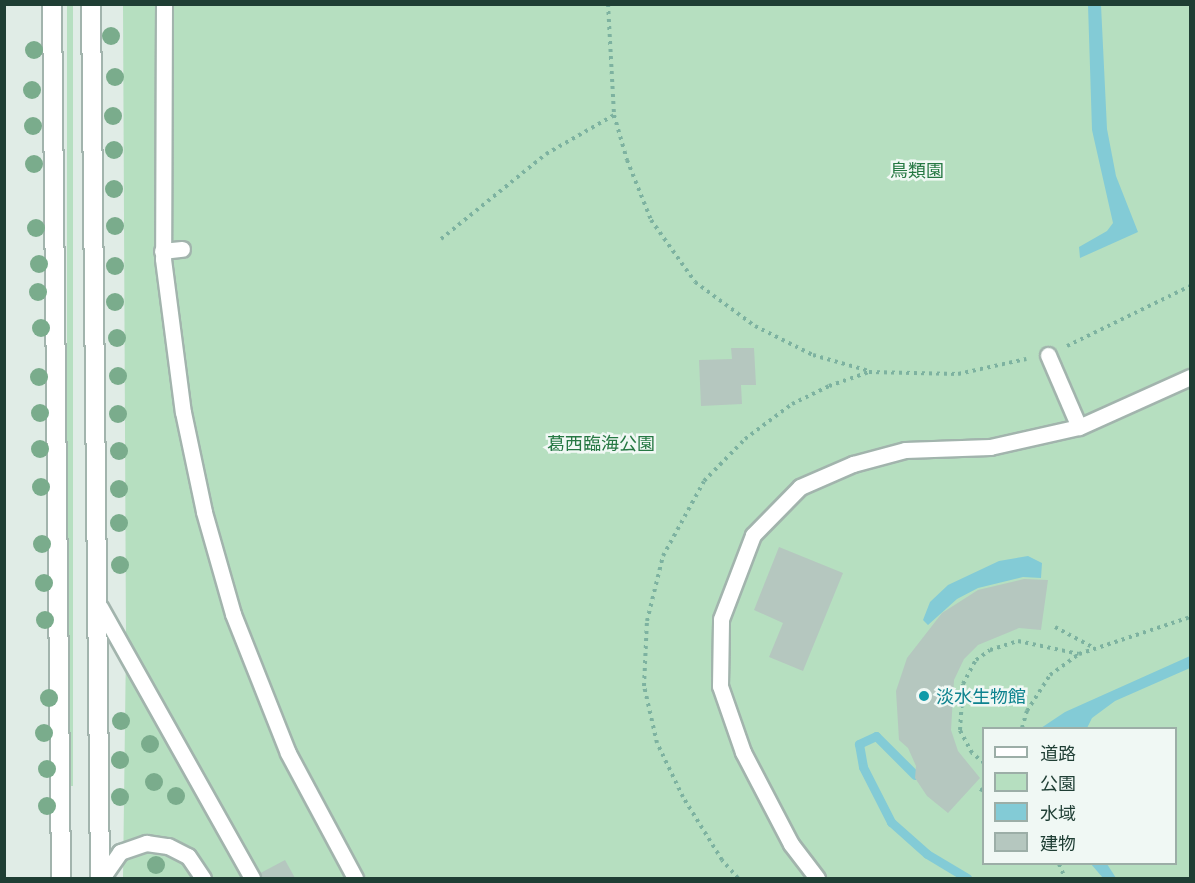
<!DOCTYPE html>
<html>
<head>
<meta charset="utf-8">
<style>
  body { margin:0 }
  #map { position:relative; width:1195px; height:883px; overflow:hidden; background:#e0ece6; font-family:"Exo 2","Noto Sans JP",sans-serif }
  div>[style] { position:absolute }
  .green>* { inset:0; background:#b6dfc0; transform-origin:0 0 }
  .water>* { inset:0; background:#83cbd6 }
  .stream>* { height:9px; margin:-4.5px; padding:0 4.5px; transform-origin:4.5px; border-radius:4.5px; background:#83cbd6 }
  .building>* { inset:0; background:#b5c7bf }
  .path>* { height:4px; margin-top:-2px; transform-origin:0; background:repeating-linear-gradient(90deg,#7db2a0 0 3px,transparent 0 7.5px) }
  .roads { filter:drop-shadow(2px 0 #a2b4ad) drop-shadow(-2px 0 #a2b4ad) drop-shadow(0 2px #a2b4ad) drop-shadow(0 -2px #a2b4ad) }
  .service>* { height:15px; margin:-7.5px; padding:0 7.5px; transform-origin:7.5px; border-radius:7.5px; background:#fff }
  .tertiary>* { height:18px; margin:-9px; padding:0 9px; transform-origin:9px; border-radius:9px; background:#fff }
  .trees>* { width:18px; height:18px; margin:-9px; border-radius:50%; background:#7aac8c }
  .dots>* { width:16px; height:16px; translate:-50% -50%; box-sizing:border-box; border:3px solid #f0f8f4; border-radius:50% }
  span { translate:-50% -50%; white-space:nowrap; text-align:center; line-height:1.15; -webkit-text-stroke:5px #f0f8f4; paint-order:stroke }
  .park-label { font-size:18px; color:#267843 }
  .culture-label { font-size:18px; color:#0d838f }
  .left { translate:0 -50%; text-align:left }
  .frame { position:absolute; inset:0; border:6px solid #1f3e34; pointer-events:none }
  .legend { position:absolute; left:982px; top:727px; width:195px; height:138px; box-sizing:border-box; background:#f0f8f4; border:2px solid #9caea7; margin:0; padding:8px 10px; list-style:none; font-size:18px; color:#1f3e34 }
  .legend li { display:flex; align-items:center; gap:12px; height:30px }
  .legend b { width:30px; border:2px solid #9caea7 }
</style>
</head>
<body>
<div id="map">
  <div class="green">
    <i style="left:67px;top:5px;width:6px;height:781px"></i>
    <i style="clip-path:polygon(evenodd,123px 5px,1190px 5px,1190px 878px,123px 878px,126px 645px,123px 5px,984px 728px,1176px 728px,1176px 864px,984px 864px,984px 728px)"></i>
  </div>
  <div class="water">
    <i style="clip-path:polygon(1088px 5px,1101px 5px,1107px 129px,1116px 176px,1138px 232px,1080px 258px,1079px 247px,1107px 231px,1113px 223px,1092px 130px)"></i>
    <i style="clip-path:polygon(1028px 556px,1042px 563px,1041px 578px,1023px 577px,978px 588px,957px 599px,928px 625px,923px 620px,930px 602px,948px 585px,999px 561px)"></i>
    <i style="clip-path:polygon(1190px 656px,1190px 668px,1115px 701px,1092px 718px,1087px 728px,1041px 728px,1065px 712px)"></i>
    <i style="clip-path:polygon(1091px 864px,1107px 864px,1116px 878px,1103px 878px)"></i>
  </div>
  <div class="stream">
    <i style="left:915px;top:775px;width:55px;rotate:-135deg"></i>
    <i style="left:876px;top:736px;width:19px;rotate:155deg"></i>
    <i style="left:859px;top:744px;width:23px;rotate:80deg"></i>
    <i style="left:863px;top:767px;width:62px;rotate:63deg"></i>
    <i style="left:891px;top:822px;width:48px;rotate:41.6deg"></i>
    <i style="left:927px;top:854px;width:47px;rotate:31deg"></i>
  </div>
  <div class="building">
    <i style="clip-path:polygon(731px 348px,754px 348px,756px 385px,741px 385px,742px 404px,701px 406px,699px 360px,732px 359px)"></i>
    <i style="clip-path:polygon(779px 547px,843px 573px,803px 671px,769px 657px,783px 623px,754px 610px)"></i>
    <i style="clip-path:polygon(1024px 579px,1048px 580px,1041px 630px,1019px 628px,978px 645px,964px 659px,954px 680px,951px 730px,958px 751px,980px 778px,948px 813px,927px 796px,915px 778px,916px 766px,908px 748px,899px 740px,896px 691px,907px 658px,942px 613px,978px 590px)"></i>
    <i style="clip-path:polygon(285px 860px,295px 878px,251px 878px)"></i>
  </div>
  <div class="path">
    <i style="left:608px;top:4px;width:111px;rotate:86.9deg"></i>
    <i style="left:614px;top:115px;width:47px;rotate:73.9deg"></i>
    <i style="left:627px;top:160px;width:65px;rotate:68.2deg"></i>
    <i style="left:651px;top:220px;width:76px;rotate:54.6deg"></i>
    <i style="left:695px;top:282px;width:74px;rotate:36.3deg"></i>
    <i style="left:755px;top:326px;width:65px;rotate:26.6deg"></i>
    <i style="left:813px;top:355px;width:58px;rotate:15.9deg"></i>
    <i style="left:441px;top:239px;width:135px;rotate:-39deg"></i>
    <i style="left:546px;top:154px;width:78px;rotate:-29.8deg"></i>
    <i style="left:1067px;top:346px;width:137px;rotate:-26deg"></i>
    <i style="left:1055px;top:627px;width:44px;rotate:28.3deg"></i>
    <i style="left:1022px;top:728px;width:18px;rotate:-74deg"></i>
    <i style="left:1027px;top:711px;width:43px;rotate:-57.4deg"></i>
    <i style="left:1050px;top:675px;width:36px;rotate:-36deg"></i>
    <i style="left:1079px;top:654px;width:117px;rotate:-18.4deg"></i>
    <i style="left:984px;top:763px;width:16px;rotate:-140deg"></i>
    <i style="left:972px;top:753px;width:26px;rotate:-118deg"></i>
    <i style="left:960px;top:730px;width:46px;rotate:-86.3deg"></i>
    <i style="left:963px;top:684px;width:27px;rotate:-62deg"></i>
    <i style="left:976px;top:660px;width:17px;rotate:-36deg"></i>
    <i style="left:990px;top:650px;width:29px;rotate:-18deg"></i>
    <i style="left:1018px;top:641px;width:62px;rotate:12deg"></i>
    <i style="left:980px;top:789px;width:4px;rotate:27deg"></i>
    <i style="left:1059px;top:864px;width:15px;rotate:67deg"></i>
    <i style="left:738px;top:878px;width:24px;rotate:-132deg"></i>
    <i style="left:722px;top:860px;width:74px;rotate:-121.8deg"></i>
    <i style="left:683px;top:797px;width:60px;rotate:-115.7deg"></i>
    <i style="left:657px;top:743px;width:58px;rotate:-102.8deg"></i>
    <i style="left:644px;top:686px;width:65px;rotate:-87.4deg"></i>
    <i style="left:647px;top:621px;width:67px;rotate:-76.2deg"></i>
    <i style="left:663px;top:556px;width:85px;rotate:-61.3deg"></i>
    <i style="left:704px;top:481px;width:59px;rotate:-45.7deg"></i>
    <i style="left:745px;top:439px;width:59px;rotate:-36.7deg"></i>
    <i style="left:792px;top:404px;width:41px;rotate:-25.9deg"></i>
    <i style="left:829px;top:386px;width:42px;rotate:-19.3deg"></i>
    <i style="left:869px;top:372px;width:89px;rotate:1.3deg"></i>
    <i style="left:958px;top:374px;width:70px;rotate:-12.4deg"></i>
  </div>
  <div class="roads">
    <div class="service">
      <i style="left:164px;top:4px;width:255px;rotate:90.2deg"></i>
      <i style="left:163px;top:259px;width:154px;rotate:82.6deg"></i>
      <i style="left:183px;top:412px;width:102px;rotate:78.1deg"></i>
      <i style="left:204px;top:512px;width:106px;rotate:74.1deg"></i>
      <i style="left:233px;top:614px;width:149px;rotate:68.4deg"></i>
      <i style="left:288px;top:753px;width:142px;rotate:61.8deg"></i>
      <i style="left:162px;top:251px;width:20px;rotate:-6deg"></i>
      <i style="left:1048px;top:355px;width:78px;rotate:66.7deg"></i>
      <i style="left:100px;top:607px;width:311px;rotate:60.7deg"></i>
      <i style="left:102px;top:878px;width:32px;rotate:-55deg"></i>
      <i style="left:120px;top:852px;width:28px;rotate:-19deg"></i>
      <i style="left:146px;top:843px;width:22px;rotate:8deg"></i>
      <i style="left:168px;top:846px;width:22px;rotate:27deg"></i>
      <i style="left:188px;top:856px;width:27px;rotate:56deg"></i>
      <i style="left:817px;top:878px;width:43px;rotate:-127.4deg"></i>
      <i style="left:791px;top:844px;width:104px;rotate:-117.6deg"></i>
      <i style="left:743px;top:752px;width:70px;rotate:-109.2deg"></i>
      <i style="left:720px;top:686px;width:67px;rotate:-89.1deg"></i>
      <i style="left:721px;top:619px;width:90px;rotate:-69.1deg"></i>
      <i style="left:753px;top:535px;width:67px;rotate:-45.6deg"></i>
      <i style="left:800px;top:487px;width:58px;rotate:-23.5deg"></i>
      <i style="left:853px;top:464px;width:54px;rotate:-15.1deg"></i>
      <i style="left:905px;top:450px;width:85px;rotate:-2deg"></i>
      <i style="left:990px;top:447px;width:91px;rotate:-12.7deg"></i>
      <i style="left:1079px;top:427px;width:122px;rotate:-24.2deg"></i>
    </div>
    <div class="tertiary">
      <i style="left:52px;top:4px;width:874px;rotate:89.41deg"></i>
      <i style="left:91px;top:4px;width:874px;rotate:89.41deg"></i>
    </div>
  </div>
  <div class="trees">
    <i style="left:111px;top:36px"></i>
    <i style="left:34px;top:50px"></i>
    <i style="left:115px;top:77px"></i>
    <i style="left:32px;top:90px"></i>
    <i style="left:113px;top:116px"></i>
    <i style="left:33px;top:126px"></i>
    <i style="left:114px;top:150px"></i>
    <i style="left:34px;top:164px"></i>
    <i style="left:114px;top:189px"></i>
    <i style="left:115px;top:226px"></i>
    <i style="left:36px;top:228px"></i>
    <i style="left:39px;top:264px"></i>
    <i style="left:115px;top:266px"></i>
    <i style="left:38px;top:292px"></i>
    <i style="left:115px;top:302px"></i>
    <i style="left:41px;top:328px"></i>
    <i style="left:117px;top:338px"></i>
    <i style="left:118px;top:376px"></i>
    <i style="left:39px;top:377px"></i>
    <i style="left:40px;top:413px"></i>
    <i style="left:118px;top:414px"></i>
    <i style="left:40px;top:449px"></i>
    <i style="left:119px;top:451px"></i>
    <i style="left:41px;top:487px"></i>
    <i style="left:119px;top:489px"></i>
    <i style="left:119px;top:523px"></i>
    <i style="left:42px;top:544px"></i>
    <i style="left:120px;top:565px"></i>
    <i style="left:44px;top:583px"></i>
    <i style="left:45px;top:620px"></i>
    <i style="left:49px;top:698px"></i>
    <i style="left:121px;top:721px"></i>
    <i style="left:44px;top:733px"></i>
    <i style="left:150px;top:744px"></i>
    <i style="left:120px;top:760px"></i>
    <i style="left:47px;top:769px"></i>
    <i style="left:154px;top:782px"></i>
    <i style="left:176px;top:796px"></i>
    <i style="left:120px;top:797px"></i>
    <i style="left:47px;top:806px"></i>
    <i style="left:156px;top:865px"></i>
  </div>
  <div class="dots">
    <i style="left:924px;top:696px;background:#0f9aa8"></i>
  </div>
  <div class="park-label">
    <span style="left:917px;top:170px">鳥類園</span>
    <span style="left:601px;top:443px">葛西臨海公園</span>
  </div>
  <div class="culture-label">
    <span class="left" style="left:936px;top:696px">淡水生物館</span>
  </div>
  <div class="frame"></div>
  <ul class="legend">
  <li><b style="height:8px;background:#fff"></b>道路</li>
  <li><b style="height:16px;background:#b6dfc0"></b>公園</li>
  <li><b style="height:16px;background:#83cbd6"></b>水域</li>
  <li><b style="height:16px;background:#b5c7bf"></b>建物</li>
  </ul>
</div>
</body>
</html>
